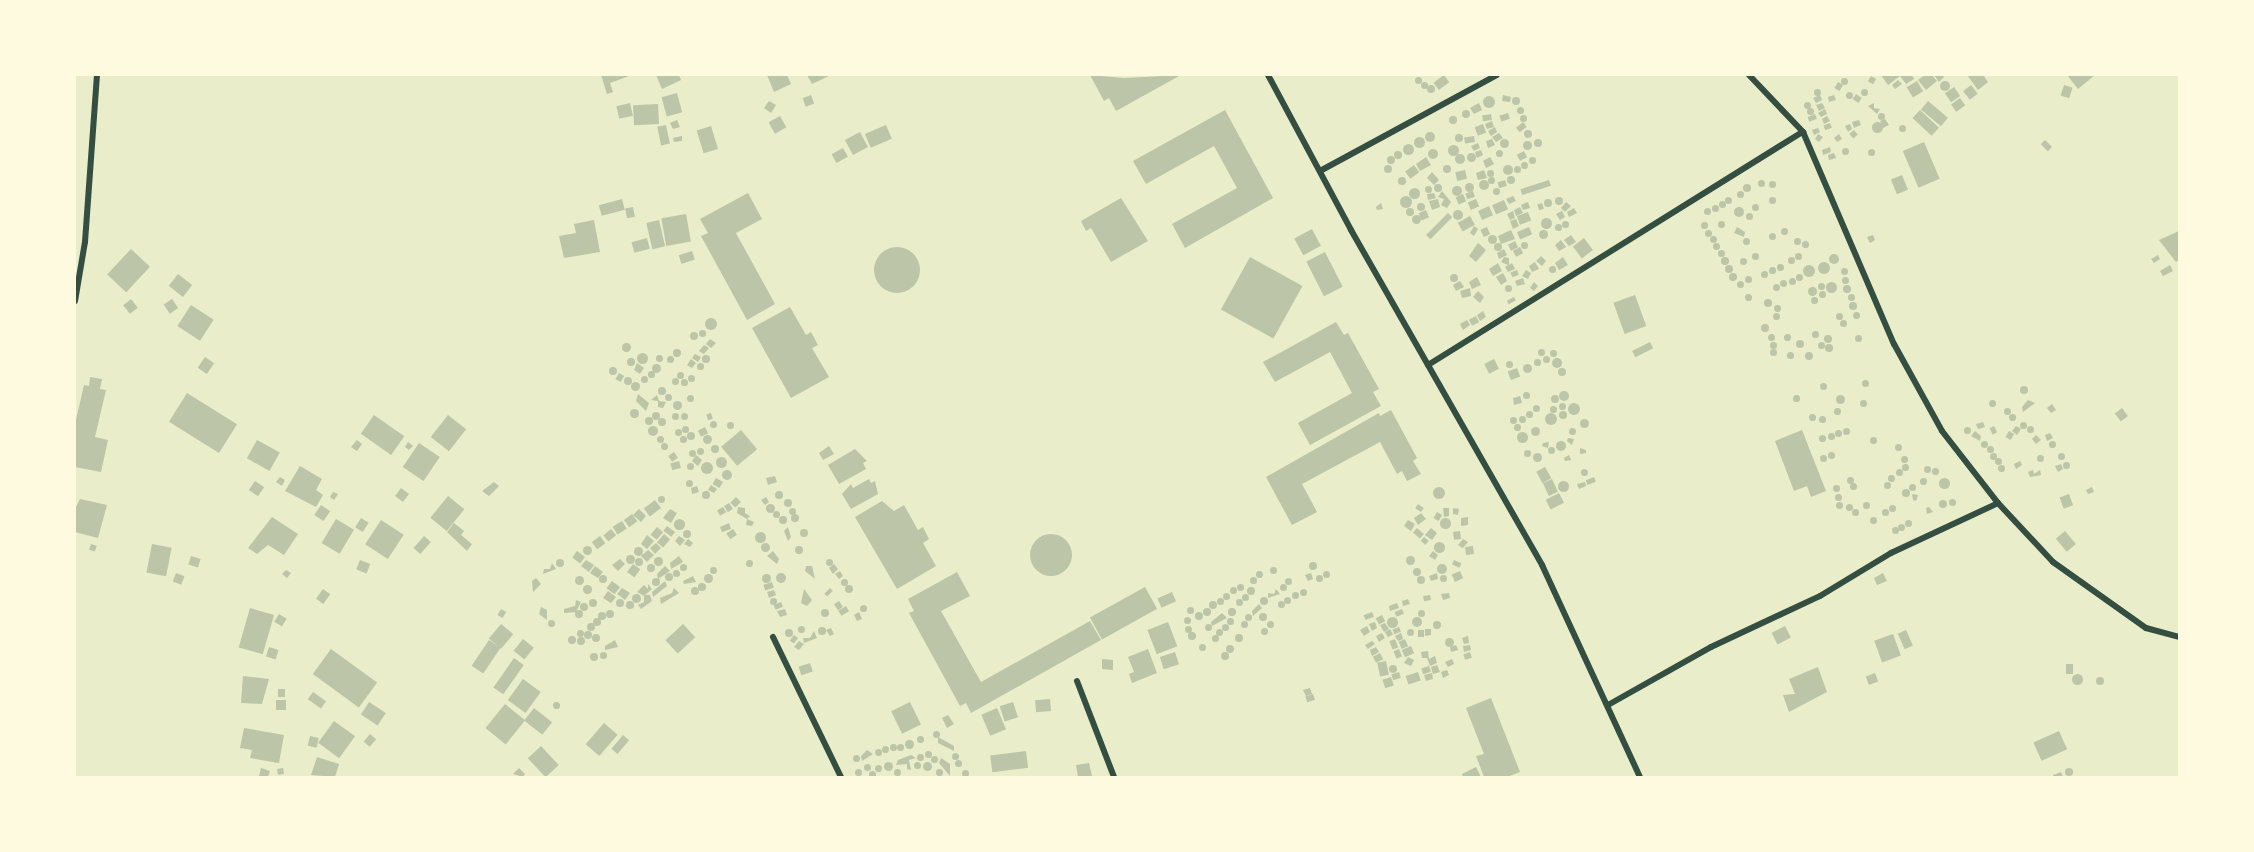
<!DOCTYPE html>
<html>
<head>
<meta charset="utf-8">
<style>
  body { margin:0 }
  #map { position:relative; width:2254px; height:852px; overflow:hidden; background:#e9edc9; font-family:"Noto Serif",serif }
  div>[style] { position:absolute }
  .building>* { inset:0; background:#bcc5a7; transform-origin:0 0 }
  .round { border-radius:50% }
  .minor>* { height:6px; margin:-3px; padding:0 3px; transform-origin:3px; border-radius:3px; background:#344e41 }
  span { translate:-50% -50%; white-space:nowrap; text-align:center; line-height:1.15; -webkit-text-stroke:4.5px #fefae0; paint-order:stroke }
  .frame { position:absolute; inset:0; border:76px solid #fefae0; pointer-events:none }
</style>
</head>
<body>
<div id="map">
  <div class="building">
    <i style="clip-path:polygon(601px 75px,632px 75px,610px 83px,613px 92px,607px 94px)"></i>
    <i style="clip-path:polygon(656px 75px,679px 75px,681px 80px,662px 89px)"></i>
    <i style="clip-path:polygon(767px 75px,787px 75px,791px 84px,774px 92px)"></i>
    <i style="clip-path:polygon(807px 75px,831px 75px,812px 84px)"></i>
    <i style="clip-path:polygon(1090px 75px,1124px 78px,1181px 75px,1116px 111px,1109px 98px,1104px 101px)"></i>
    <i style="left:1444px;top:75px;width:9px;height:13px;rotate:54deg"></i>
    <i style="clip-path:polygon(1881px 75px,1912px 75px,1914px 79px,1906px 84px,1900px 76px,1888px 85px)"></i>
    <i style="clip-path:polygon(1925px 75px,1932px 75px,1937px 81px,1926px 90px,1918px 80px)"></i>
    <i style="clip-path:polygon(1934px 75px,1943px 75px,1944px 77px,1939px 82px)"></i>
    <i style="clip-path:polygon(1967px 75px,1983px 75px,1988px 82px,1978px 90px)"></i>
    <i style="clip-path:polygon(2067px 75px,2095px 75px,2078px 89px)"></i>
    <i style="left:1871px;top:76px;width:6px;height:6px;rotate:31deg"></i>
    <i class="round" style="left:1414.5px;top:76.5px;width:7px;height:7px"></i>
    <i class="round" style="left:1840.5px;top:77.5px;width:7px;height:7px"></i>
    <i style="clip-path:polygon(1898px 80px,1902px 84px,1895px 89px,1892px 85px)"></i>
    <i class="round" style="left:1940px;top:81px;width:10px;height:10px"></i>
    <i style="left:1917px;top:81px;width:12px;height:12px;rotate:59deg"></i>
    <i class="round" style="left:1420.5px;top:81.5px;width:7px;height:7px"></i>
    <i style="left:1838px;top:82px;width:6px;height:7px;rotate:31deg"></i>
    <i class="round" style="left:1427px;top:85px;width:8px;height:8px"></i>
    <i style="left:1971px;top:85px;width:11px;height:10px;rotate:52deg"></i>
    <i style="left:2064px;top:85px;width:9px;height:11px;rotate:18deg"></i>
    <i style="left:1954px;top:87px;width:11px;height:11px;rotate:56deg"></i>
    <i class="round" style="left:1813.5px;top:88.5px;width:7px;height:7px"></i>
    <i class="round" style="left:1860.5px;top:88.5px;width:7px;height:7px"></i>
    <i class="round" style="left:1845.5px;top:91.5px;width:7px;height:7px"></i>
    <i style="left:677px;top:93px;width:20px;height:16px;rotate:75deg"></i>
    <i style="left:1856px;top:94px;width:7px;height:6px;rotate:34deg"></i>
    <i style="left:811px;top:95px;width:9px;height:9px;rotate:69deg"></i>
    <i style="clip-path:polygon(1503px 95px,1511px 97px,1510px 102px,1502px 101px)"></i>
    <i style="clip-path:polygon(1820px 95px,1822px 100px,1816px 103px,1813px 98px)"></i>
    <i style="clip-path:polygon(1834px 95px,1836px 100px,1829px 102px,1828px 97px)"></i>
    <i class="round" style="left:1483px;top:96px;width:12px;height:12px"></i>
    <i class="round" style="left:1512px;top:97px;width:8px;height:8px"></i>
    <i style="left:1960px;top:98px;width:9px;height:11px;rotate:54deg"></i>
    <i style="clip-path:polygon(769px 101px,776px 105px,771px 113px,764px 108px)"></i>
    <i style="left:1928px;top:101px;width:26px;height:11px;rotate:40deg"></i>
    <i class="round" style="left:1803.5px;top:101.5px;width:7px;height:7px"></i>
    <i style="left:630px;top:103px;width:13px;height:14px;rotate:77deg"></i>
    <i style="clip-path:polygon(1479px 103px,1482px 110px,1474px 114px,1470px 108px)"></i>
    <i style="clip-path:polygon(1822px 103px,1825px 108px,1819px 111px,1816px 105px)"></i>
    <i style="clip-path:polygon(1874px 103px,1874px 108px,1880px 109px,1877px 114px,1868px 106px)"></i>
    <i style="left:658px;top:104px;width:20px;height:25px;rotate:87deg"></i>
    <i class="round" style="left:1516.5px;top:106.5px;width:7px;height:7px"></i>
    <i class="round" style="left:1806.5px;top:107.5px;width:7px;height:7px"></i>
    <i style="clip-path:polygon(1825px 109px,1827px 114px,1821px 117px,1818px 113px)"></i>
    <i class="round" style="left:1462px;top:110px;width:8px;height:8px"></i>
    <i style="clip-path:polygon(1225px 110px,1273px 198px,1185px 248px,1172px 224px,1237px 188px,1214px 146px,1146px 184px,1133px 161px)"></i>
    <i style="left:1920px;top:110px;width:26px;height:11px;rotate:43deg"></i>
    <i class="round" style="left:1877.5px;top:112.5px;width:7px;height:7px"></i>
    <i style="left:1508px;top:113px;width:6px;height:9px;rotate:72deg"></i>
    <i style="left:1491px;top:114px;width:6px;height:9px;rotate:81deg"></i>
    <i style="left:1815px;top:114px;width:5px;height:8px;rotate:68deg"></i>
    <i class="round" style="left:1519.5px;top:114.5px;width:7px;height:7px"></i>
    <i class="round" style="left:1449px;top:116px;width:8px;height:8px"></i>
    <i style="left:780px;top:116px;width:13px;height:13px;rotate:61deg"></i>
    <i style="clip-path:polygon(1827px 116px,1830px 121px,1824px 124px,1822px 119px)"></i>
    <i style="clip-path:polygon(1885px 119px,1889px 125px,1883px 128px,1880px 121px)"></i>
    <i style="clip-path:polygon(677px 120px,680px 127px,673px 129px,670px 123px)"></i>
    <i style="clip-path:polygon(1859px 120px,1861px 125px,1854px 128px,1852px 122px)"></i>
    <i style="clip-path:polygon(1492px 121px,1494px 127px,1487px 129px,1485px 124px)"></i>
    <i class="round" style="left:1871.5px;top:121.5px;width:11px;height:11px"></i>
    <i style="left:1523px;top:122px;width:6px;height:9px;rotate:51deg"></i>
    <i style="left:1830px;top:123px;width:5px;height:7px;rotate:68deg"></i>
    <i style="left:1483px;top:124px;width:9px;height:9px;rotate:69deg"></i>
    <i style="clip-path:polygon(1850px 124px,1852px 129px,1848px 132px,1845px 126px)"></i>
    <i class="round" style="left:1898.5px;top:124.5px;width:7px;height:7px"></i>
    <i style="left:666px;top:125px;width:19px;height:9px;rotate:78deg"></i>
    <i style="left:886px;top:125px;width:15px;height:23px;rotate:67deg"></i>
    <i style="left:711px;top:126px;width:24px;height:15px;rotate:73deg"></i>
    <i style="clip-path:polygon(1495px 127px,1497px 132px,1491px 136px,1488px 131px)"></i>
    <i style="clip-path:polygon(1818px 128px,1820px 132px,1814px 135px,1812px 130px)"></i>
    <i style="left:1854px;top:130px;width:6px;height:6px;rotate:51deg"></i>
    <i class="round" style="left:1524px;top:130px;width:8px;height:8px"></i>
    <i class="round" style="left:1425px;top:132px;width:10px;height:10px"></i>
    <i style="left:860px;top:132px;width:17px;height:17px;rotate:62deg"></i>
    <i style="clip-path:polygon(1499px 133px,1503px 138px,1496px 142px,1492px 137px)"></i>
    <i style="clip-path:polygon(1818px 134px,1823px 137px,1819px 142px,1815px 139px)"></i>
    <i style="clip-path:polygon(1839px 134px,1842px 139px,1837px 142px,1834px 138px)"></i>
    <i class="round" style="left:1455px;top:134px;width:8px;height:8px"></i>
    <i style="clip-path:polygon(682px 136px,682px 141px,674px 142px,673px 138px)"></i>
    <i style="left:1474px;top:136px;width:6px;height:10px;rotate:81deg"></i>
    <i class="round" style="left:1413.5px;top:136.5px;width:11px;height:11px"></i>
    <i class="round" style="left:1499.5px;top:138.5px;width:9px;height:9px"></i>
    <i style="clip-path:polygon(1492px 139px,1495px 145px,1488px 148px,1486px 141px)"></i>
    <i class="round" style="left:1534px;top:139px;width:8px;height:8px"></i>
    <i style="left:2045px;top:140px;width:10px;height:6px;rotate:45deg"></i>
    <i class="round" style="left:1522.5px;top:140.5px;width:9px;height:9px"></i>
    <i style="left:1924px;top:142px;width:40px;height:23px;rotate:67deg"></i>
    <i style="clip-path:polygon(1478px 143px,1480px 148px,1474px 151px,1471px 146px)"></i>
    <i class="round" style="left:1402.5px;top:143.5px;width:11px;height:11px"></i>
    <i class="round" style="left:1447.5px;top:144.5px;width:11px;height:11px"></i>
    <i style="clip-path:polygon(1830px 147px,1831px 152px,1823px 155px,1822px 150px)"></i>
    <i class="round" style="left:1841.5px;top:147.5px;width:7px;height:7px"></i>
    <i style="left:843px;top:148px;width:10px;height:13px;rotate:61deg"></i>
    <i class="round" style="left:1867.5px;top:148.5px;width:7px;height:7px"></i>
    <i class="round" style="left:1428px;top:149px;width:10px;height:10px"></i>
    <i class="round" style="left:1495.5px;top:149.5px;width:7px;height:7px"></i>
    <i style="clip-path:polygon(1481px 150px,1483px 155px,1477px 158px,1475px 152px)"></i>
    <i style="left:1524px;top:151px;width:7px;height:8px;rotate:63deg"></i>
    <i class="round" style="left:1394px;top:151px;width:8px;height:8px"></i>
    <i class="round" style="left:1466.5px;top:152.5px;width:9px;height:9px"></i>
    <i style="clip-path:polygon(1834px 153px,1836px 158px,1829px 160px,1828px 155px)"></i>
    <i class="round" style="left:1455px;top:154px;width:10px;height:10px"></i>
    <i class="round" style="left:1387px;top:156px;width:8px;height:8px"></i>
    <i class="round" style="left:1528.5px;top:156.5px;width:7px;height:7px"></i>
    <i style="clip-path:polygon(1426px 157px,1431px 165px,1420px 171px,1416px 164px)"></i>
    <i style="clip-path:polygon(1490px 157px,1494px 164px,1486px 168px,1483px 161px)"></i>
    <i class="round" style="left:1520.5px;top:161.5px;width:7px;height:7px"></i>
    <i class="round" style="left:1503px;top:165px;width:10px;height:10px"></i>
    <i class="round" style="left:1443px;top:165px;width:8px;height:8px"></i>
    <i style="left:1414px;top:165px;width:9px;height:11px;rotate:54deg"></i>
    <i class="round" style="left:1384px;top:165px;width:8px;height:8px"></i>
    <i class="round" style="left:1513.5px;top:165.5px;width:7px;height:7px"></i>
    <i class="round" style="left:1486.5px;top:169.5px;width:7px;height:7px"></i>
    <i style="left:1465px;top:170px;width:9px;height:10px;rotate:77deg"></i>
    <i style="clip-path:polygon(1484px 170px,1487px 178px,1478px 180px,1476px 173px)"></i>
    <i style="clip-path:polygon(1432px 172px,1439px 180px,1434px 185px,1427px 178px)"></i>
    <i style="left:1902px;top:175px;width:16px;height:12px;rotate:68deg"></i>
    <i class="round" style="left:1507px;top:176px;width:8px;height:8px"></i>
    <i class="round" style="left:1487.5px;top:176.5px;width:7px;height:7px"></i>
    <i class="round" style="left:1398px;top:177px;width:8px;height:8px"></i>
    <i class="round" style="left:1757.5px;top:179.5px;width:7px;height:7px"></i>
    <i style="left:1505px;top:180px;width:6px;height:8px;rotate:72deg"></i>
    <i style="left:1549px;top:180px;width:6px;height:30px;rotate:72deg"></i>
    <i class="round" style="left:1479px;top:180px;width:10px;height:10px"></i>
    <i class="round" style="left:1768.5px;top:180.5px;width:7px;height:7px"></i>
    <i class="round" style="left:1464.5px;top:182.5px;width:9px;height:9px"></i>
    <i class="round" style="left:1434px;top:184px;width:8px;height:8px"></i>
    <i class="round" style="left:1743px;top:184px;width:8px;height:8px"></i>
    <i class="round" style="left:1424.5px;top:185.5px;width:7px;height:7px"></i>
    <i class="round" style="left:1452px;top:186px;width:10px;height:10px"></i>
    <i class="round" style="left:1492.5px;top:187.5px;width:7px;height:7px"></i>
    <i class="round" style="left:1408.5px;top:187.5px;width:11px;height:11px"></i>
    <i class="round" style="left:1736.5px;top:190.5px;width:7px;height:7px"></i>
    <i style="clip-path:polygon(1442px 191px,1451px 202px,1447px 208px,1441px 205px,1444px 199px,1438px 197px)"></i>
    <i style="left:1473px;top:191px;width:6px;height:8px;rotate:72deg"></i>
    <i style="clip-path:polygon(748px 193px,762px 219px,736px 233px,775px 304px,747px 320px,701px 236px,708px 233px,700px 219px)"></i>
    <i style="clip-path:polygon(1434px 193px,1436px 198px,1428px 200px,1427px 194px)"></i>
    <i style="left:1463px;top:194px;width:8px;height:8px;rotate:67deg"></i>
    <i style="clip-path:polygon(1513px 196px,1516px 201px,1509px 204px,1506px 199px)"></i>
    <i class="round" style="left:1400px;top:196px;width:12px;height:12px"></i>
    <i class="round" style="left:1768.5px;top:196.5px;width:7px;height:7px"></i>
    <i class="round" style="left:1724.5px;top:196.5px;width:7px;height:7px"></i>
    <i class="round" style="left:1555px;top:197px;width:8px;height:8px"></i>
    <i style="clip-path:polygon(1121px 198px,1148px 241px,1111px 262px,1091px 228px,1086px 231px,1081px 221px)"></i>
    <i style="left:622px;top:199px;width:11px;height:24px;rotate:75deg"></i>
    <i style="clip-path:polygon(1438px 199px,1440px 207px,1432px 210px,1429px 201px)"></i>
    <i style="left:1476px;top:199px;width:8px;height:9px;rotate:67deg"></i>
    <i class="round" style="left:1544px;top:199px;width:8px;height:8px"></i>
    <i style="left:1504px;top:200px;width:10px;height:13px;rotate:66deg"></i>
    <i class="round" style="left:1718.5px;top:200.5px;width:7px;height:7px"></i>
    <i style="clip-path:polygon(1528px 202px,1530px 208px,1523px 210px,1521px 205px)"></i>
    <i style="clip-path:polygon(1566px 202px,1571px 206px,1565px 212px,1561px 208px)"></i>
    <i class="round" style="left:1417px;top:203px;width:8px;height:8px"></i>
    <i style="clip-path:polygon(1381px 203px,1383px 209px,1377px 210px,1376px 207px)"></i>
    <i style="left:1542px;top:203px;width:6px;height:5px;rotate:72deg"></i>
    <i class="round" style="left:1751.5px;top:203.5px;width:7px;height:7px"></i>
    <i class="round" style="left:1711.5px;top:204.5px;width:7px;height:7px"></i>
    <i style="left:1489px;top:206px;width:10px;height:12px;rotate:66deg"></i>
    <i class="round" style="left:1734px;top:207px;width:10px;height:10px"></i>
    <i style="left:633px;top:207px;width:10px;height:8px;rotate:79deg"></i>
    <i style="clip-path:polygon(1520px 207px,1523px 213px,1516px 216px,1514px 210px)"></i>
    <i class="round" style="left:1703.5px;top:207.5px;width:7px;height:7px"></i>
    <i style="clip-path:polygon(1574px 208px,1577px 213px,1569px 217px,1567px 212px)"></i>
    <i class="round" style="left:1406px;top:208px;width:8px;height:8px"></i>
    <i style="left:1426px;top:210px;width:8px;height:8px;rotate:67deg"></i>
    <i class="round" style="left:1453px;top:210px;width:10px;height:10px"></i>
    <i style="clip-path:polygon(1513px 211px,1515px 218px,1510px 220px,1507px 214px)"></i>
    <i style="clip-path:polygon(1562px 211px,1565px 217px,1560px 220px,1556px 214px)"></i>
    <i style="left:1528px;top:212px;width:9px;height:12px;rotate:69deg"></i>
    <i class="round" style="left:1745.5px;top:212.5px;width:7px;height:7px"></i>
    <i style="left:1448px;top:213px;width:6px;height:31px;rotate:45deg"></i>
    <i style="left:686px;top:214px;width:28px;height:25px;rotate:80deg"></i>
    <i class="round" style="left:1411.5px;top:214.5px;width:9px;height:9px"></i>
    <i style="left:1470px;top:216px;width:10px;height:14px;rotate:61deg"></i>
    <i class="round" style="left:1540.5px;top:217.5px;width:11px;height:11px"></i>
    <i style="clip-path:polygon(1516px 219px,1519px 226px,1513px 229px,1510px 221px)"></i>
    <i style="clip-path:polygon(594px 220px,600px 252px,564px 258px,559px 236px,576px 233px,574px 224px)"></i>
    <i style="left:659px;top:220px;width:27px;height:13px;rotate:77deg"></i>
    <i class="round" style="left:1717.5px;top:220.5px;width:7px;height:7px"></i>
    <i class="round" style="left:1561.5px;top:220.5px;width:7px;height:7px"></i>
    <i class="round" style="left:1700.5px;top:221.5px;width:7px;height:7px"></i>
    <i class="round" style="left:1554.5px;top:223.5px;width:7px;height:7px"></i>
    <i style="clip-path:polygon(1474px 226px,1478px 229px,1474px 236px,1470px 233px)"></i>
    <i style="left:1487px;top:227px;width:8px;height:7px;rotate:67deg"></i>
    <i style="left:1529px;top:227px;width:8px;height:13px;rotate:67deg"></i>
    <i style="clip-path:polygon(1737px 227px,1745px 232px,1744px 237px,1734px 233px)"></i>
    <i class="round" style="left:1780.5px;top:227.5px;width:7px;height:7px"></i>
    <i style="left:1312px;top:229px;width:19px;height:20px;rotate:62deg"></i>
    <i class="round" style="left:1704.5px;top:229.5px;width:7px;height:7px"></i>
    <i class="round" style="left:1538.5px;top:229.5px;width:9px;height:9px"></i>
    <i style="clip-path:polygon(1511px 230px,1515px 239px,1501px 244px,1498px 236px)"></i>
    <i style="clip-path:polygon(2179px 231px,2179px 260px,2176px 262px,2159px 240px)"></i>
    <i class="round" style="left:1768.5px;top:232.5px;width:7px;height:7px"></i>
    <i class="round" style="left:1487.5px;top:234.5px;width:9px;height:9px"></i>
    <i style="clip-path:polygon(1571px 235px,1576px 242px,1569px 246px,1564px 240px)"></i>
    <i style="clip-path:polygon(1873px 235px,1875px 240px,1870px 243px,1867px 237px)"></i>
    <i class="round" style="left:1709.5px;top:235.5px;width:7px;height:7px"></i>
    <i class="round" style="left:1793.5px;top:237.5px;width:7px;height:7px"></i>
    <i class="round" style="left:1742.5px;top:237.5px;width:7px;height:7px"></i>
    <i style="left:647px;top:238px;width:11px;height:16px;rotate:75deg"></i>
    <i style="left:1584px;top:238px;width:15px;height:14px;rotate:53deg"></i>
    <i style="clip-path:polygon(1561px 240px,1566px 247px,1559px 251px,1555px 245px)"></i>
    <i class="round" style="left:1801.5px;top:240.5px;width:7px;height:7px"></i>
    <i style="left:1515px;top:241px;width:7px;height:8px;rotate:63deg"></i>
    <i class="round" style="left:1520.5px;top:241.5px;width:7px;height:7px"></i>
    <i class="round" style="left:1712.5px;top:242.5px;width:7px;height:7px"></i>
    <i class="round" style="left:1494px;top:243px;width:8px;height:8px"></i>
    <i style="clip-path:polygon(1478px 243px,1486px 250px,1476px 262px,1469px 256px)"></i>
    <i class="round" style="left:874px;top:247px;width:46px;height:46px"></i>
    <i style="left:1520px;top:247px;width:7px;height:8px;rotate:63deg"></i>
    <i style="left:131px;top:249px;width:26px;height:35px;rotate:43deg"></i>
    <i style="clip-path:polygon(1504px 249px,1507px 255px,1499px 259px,1497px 253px)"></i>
    <i class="round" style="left:1717.5px;top:249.5px;width:7px;height:7px"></i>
    <i style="left:692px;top:251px;width:9px;height:14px;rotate:72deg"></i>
    <i style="left:1325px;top:252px;width:39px;height:21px;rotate:63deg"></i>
    <i class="round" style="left:1794.5px;top:252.5px;width:7px;height:7px"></i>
    <i class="round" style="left:1751.5px;top:252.5px;width:7px;height:7px"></i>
    <i class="round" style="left:1829px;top:254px;width:10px;height:10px"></i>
    <i style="clip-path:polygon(2158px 255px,2160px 259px,2154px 263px,2151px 259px)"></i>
    <i style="clip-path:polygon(1541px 256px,1546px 261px,1542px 266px,1536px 261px)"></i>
    <i class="round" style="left:1787.5px;top:256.5px;width:7px;height:7px"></i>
    <i style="left:1250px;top:257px;width:60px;height:60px;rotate:29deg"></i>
    <i style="clip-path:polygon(1504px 257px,1509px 258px,1509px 265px,1512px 263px,1515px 269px,1508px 272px,1505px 267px,1508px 265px,1501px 262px)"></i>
    <i style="clip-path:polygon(1563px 257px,1568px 265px,1559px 270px,1555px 263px)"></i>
    <i class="round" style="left:1721px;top:257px;width:8px;height:8px"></i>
    <i class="round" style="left:1739.5px;top:257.5px;width:7px;height:7px"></i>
    <i class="round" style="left:1818px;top:262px;width:12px;height:12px"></i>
    <i style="clip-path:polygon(1535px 262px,1539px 269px,1532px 272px,1529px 266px)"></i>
    <i style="clip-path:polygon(1498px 263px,1502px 271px,1493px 276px,1489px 269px)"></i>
    <i class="round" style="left:1776.5px;top:263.5px;width:7px;height:7px"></i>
    <i style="clip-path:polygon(2170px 265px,2173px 271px,2163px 276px,2160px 271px)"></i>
    <i class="round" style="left:1803px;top:265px;width:12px;height:12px"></i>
    <i class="round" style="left:1725px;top:265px;width:8px;height:8px"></i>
    <i class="round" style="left:1548.5px;top:265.5px;width:7px;height:7px"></i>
    <i class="round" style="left:1768.5px;top:266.5px;width:7px;height:7px"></i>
    <i class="round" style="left:1840.5px;top:267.5px;width:7px;height:7px"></i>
    <i style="left:1517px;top:270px;width:5px;height:7px;rotate:68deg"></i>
    <i style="clip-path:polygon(1526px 270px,1531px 273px,1528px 279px,1522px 276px)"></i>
    <i class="round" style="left:1760.5px;top:270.5px;width:7px;height:7px"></i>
    <i style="clip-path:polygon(1503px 273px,1507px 281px,1501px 285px,1496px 277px)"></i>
    <i class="round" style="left:1729px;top:273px;width:8px;height:8px"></i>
    <i class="round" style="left:1795.5px;top:273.5px;width:7px;height:7px"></i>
    <i class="round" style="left:1450px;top:274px;width:8px;height:8px"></i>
    <i style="left:178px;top:274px;width:18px;height:15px;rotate:38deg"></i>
    <i class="round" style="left:1744.5px;top:275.5px;width:7px;height:7px"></i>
    <i class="round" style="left:1841.5px;top:276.5px;width:7px;height:7px"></i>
    <i style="clip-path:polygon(1477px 277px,1481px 285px,1472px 289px,1469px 282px)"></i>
    <i class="round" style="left:1788.5px;top:277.5px;width:7px;height:7px"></i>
    <i style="clip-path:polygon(1523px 278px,1525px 284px,1517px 286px,1515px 281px)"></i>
    <i class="round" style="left:1779.5px;top:279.5px;width:7px;height:7px"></i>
    <i class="round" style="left:1736.5px;top:280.5px;width:7px;height:7px"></i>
    <i style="clip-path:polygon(1460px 281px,1464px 287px,1456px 291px,1453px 285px)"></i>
    <i class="round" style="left:1825.5px;top:281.5px;width:11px;height:11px"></i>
    <i style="clip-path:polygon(1534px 282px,1538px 286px,1534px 291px,1530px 288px)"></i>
    <i class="round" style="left:1817.5px;top:282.5px;width:7px;height:7px"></i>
    <i class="round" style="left:1772.5px;top:283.5px;width:7px;height:7px"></i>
    <i class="round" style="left:1504.5px;top:284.5px;width:7px;height:7px"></i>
    <i class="round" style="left:1843px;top:285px;width:8px;height:8px"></i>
    <i class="round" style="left:1807.5px;top:286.5px;width:9px;height:9px"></i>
    <i style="clip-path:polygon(1470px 288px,1471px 296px,1462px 298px,1460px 291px)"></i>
    <i class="round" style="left:1818.5px;top:290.5px;width:7px;height:7px"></i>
    <i style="clip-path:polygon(1478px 291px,1484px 297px,1480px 303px,1473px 297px)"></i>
    <i class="round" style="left:1847.5px;top:293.5px;width:7px;height:7px"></i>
    <i class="round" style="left:1744.5px;top:293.5px;width:7px;height:7px"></i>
    <i style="left:1635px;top:295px;width:33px;height:23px;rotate:70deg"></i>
    <i class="round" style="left:1810.5px;top:296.5px;width:7px;height:7px"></i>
    <i style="left:1514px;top:297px;width:4px;height:8px;rotate:63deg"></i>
    <i class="round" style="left:1764px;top:299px;width:8px;height:8px"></i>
    <i style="left:131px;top:299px;width:11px;height:10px;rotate:52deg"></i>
    <i style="left:172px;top:299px;width:11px;height:10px;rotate:56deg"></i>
    <i class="round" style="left:1849px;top:302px;width:8px;height:8px"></i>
    <i class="round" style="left:1773.5px;top:304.5px;width:7px;height:7px"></i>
    <i style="left:191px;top:305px;width:27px;height:25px;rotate:33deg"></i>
    <i style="clip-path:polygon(790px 307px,806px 335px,811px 332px,818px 345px,812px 348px,829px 377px,791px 398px,752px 328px)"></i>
    <i style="clip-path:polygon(1483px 311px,1486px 317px,1480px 321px,1477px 315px)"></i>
    <i class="round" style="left:1852.5px;top:311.5px;width:7px;height:7px"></i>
    <i class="round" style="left:1772.5px;top:312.5px;width:7px;height:7px"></i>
    <i class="round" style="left:1835.5px;top:312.5px;width:7px;height:7px"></i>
    <i style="left:1476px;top:316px;width:7px;height:8px;rotate:63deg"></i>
    <i class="round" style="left:705px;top:318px;width:12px;height:12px"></i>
    <i class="round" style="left:1839.5px;top:319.5px;width:7px;height:7px"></i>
    <i style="clip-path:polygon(1467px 320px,1470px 325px,1463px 330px,1460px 324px)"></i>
    <i style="clip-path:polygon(1336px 322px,1344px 335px,1348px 333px,1379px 389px,1373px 392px,1381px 406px,1310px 445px,1298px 423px,1352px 393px,1330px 352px,1275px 382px,1263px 362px)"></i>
    <i class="round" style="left:1761px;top:324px;width:8px;height:8px"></i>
    <i class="round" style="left:698.5px;top:329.5px;width:7px;height:7px"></i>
    <i class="round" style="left:1811.5px;top:330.5px;width:7px;height:7px"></i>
    <i class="round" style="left:690px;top:332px;width:8px;height:8px"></i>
    <i class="round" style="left:1767.5px;top:333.5px;width:7px;height:7px"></i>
    <i class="round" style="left:1783.5px;top:333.5px;width:7px;height:7px"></i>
    <i class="round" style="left:1854.5px;top:334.5px;width:7px;height:7px"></i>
    <i class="round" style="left:1824px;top:335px;width:8px;height:8px"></i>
    <i style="clip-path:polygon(710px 339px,716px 343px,711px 348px,706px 344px)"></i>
    <i class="round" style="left:1796px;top:340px;width:8px;height:8px"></i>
    <i class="round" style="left:1817.5px;top:341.5px;width:7px;height:7px"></i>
    <i class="round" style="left:1769.5px;top:341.5px;width:7px;height:7px"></i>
    <i style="left:1650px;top:342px;width:7px;height:20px;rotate:63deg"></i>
    <i class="round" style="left:621.5px;top:342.5px;width:9px;height:9px"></i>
    <i class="round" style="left:1825px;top:344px;width:8px;height:8px"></i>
    <i style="clip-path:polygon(704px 345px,709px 348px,704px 354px,699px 351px)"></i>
    <i class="round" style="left:1769.5px;top:348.5px;width:7px;height:7px"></i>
    <i class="round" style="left:1537.5px;top:348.5px;width:7px;height:7px"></i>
    <i class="round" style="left:673px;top:349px;width:8px;height:8px"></i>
    <i class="round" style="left:1549.5px;top:349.5px;width:7px;height:7px"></i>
    <i class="round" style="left:1786.5px;top:351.5px;width:7px;height:7px"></i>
    <i class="round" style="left:1805px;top:352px;width:8px;height:8px"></i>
    <i class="round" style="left:636.5px;top:352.5px;width:11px;height:11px"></i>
    <i style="clip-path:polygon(695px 354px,701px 357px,698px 362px,692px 358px)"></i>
    <i class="round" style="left:655.5px;top:354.5px;width:7px;height:7px"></i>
    <i class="round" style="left:702px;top:355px;width:8px;height:8px"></i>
    <i class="round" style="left:666.5px;top:355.5px;width:7px;height:7px"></i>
    <i class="round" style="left:1542.5px;top:355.5px;width:7px;height:7px"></i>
    <i style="left:205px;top:357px;width:11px;height:13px;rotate:34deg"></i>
    <i class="round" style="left:627px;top:358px;width:8px;height:8px"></i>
    <i class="round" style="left:1552px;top:358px;width:10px;height:10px"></i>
    <i class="round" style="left:1533.5px;top:358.5px;width:7px;height:7px"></i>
    <i style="clip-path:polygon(691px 359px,696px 363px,692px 368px,687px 365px)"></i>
    <i style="left:1494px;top:359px;width:11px;height:11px;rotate:63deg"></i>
    <i class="round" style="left:1505.5px;top:360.5px;width:7px;height:7px"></i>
    <i class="round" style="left:696.5px;top:362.5px;width:7px;height:7px"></i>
    <i style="clip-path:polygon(637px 363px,644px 368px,640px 374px,634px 370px)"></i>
    <i class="round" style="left:1522.5px;top:363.5px;width:9px;height:9px"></i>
    <i class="round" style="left:651.5px;top:363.5px;width:9px;height:9px"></i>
    <i class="round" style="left:609px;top:367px;width:8px;height:8px"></i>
    <i style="left:1517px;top:368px;width:9px;height:10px;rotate:69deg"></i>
    <i class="round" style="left:1558px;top:368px;width:8px;height:8px"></i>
    <i class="round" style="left:647.5px;top:370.5px;width:7px;height:7px"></i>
    <i class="round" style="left:676.5px;top:371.5px;width:7px;height:7px"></i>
    <i style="left:619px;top:373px;width:6px;height:7px;rotate:31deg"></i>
    <i class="round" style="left:687.5px;top:374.5px;width:7px;height:7px"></i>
    <i class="round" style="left:640.5px;top:375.5px;width:7px;height:7px"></i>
    <i style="clip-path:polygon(90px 377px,102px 379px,100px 389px,106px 390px,95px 437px,108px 440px,101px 472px,75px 467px,75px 424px,84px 385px,89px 386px)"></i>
    <i class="round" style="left:624px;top:377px;width:8px;height:8px"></i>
    <i class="round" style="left:671.5px;top:377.5px;width:7px;height:7px"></i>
    <i class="round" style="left:680.5px;top:378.5px;width:7px;height:7px"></i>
    <i class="round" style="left:1861.5px;top:379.5px;width:7px;height:7px"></i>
    <i class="round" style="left:630.5px;top:381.5px;width:9px;height:9px"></i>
    <i class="round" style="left:1819.5px;top:382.5px;width:7px;height:7px"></i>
    <i class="round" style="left:2020px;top:386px;width:8px;height:8px"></i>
    <i class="round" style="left:658px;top:387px;width:8px;height:8px"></i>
    <i class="round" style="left:1559px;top:391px;width:10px;height:10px"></i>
    <i class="round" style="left:1522.5px;top:391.5px;width:7px;height:7px"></i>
    <i style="left:187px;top:393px;width:59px;height:34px;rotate:32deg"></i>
    <i class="round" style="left:664.5px;top:393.5px;width:7px;height:7px"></i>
    <i style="clip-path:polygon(638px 394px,649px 403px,646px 411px,636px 401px)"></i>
    <i class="round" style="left:1835.5px;top:394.5px;width:9px;height:9px"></i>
    <i class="round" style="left:1792.5px;top:394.5px;width:7px;height:7px"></i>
    <i class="round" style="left:686.5px;top:394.5px;width:7px;height:7px"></i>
    <i style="clip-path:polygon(657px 395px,659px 401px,666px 402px,663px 408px,658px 407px,658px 401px,651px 400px)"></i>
    <i class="round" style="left:1551px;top:395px;width:8px;height:8px"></i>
    <i style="clip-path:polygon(1520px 396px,1522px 403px,1514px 405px,1513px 398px)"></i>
    <i class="round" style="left:1988.5px;top:399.5px;width:7px;height:7px"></i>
    <i class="round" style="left:1859.5px;top:399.5px;width:7px;height:7px"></i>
    <i style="clip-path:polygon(2028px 400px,2035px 403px,2023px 412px,2022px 407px)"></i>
    <i class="round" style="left:672.5px;top:400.5px;width:9px;height:9px"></i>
    <i class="round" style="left:1568px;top:403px;width:12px;height:12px"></i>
    <i class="round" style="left:1558.5px;top:402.5px;width:7px;height:7px"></i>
    <i style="clip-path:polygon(2052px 404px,2056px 410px,2051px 413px,2047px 408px)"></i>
    <i class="round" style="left:1532.5px;top:404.5px;width:7px;height:7px"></i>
    <i class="round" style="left:1549.5px;top:405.5px;width:7px;height:7px"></i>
    <i class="round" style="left:2003.5px;top:407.5px;width:7px;height:7px"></i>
    <i class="round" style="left:1833.5px;top:407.5px;width:7px;height:7px"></i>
    <i style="left:2122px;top:408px;width:10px;height:9px;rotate:53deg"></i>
    <i class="round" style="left:629.5px;top:408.5px;width:9px;height:9px"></i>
    <i style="clip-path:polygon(1391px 410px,1417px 458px,1413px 461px,1421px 474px,1407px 481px,1402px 471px,1397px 474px,1380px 442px,1302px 484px,1317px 512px,1292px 525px,1266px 477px,1379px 413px,1380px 416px)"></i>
    <i class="round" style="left:1525.5px;top:410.5px;width:7px;height:7px"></i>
    <i class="round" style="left:1559px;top:411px;width:8px;height:8px"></i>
    <i class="round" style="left:652px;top:412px;width:8px;height:8px"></i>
    <i class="round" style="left:671.5px;top:412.5px;width:7px;height:7px"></i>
    <i class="round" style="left:680.5px;top:412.5px;width:7px;height:7px"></i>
    <i style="left:711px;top:413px;width:6px;height:5px;rotate:72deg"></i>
    <i class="round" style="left:1545px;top:413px;width:12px;height:12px"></i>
    <i class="round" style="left:2008.5px;top:413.5px;width:7px;height:7px"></i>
    <i class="round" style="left:1808.5px;top:413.5px;width:7px;height:7px"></i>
    <i style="left:374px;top:415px;width:37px;height:23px;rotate:35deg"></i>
    <i style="left:448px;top:415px;width:23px;height:28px;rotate:38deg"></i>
    <i class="round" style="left:1518.5px;top:415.5px;width:7px;height:7px"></i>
    <i class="round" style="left:1818.5px;top:415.5px;width:7px;height:7px"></i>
    <i class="round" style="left:1509.5px;top:416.5px;width:7px;height:7px"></i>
    <i class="round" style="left:645px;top:417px;width:8px;height:8px"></i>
    <i class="round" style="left:658px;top:418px;width:8px;height:8px"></i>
    <i class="round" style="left:1579.5px;top:418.5px;width:9px;height:9px"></i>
    <i class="round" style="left:709.5px;top:420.5px;width:7px;height:7px"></i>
    <i class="round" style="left:726.5px;top:421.5px;width:7px;height:7px"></i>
    <i class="round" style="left:2019.5px;top:421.5px;width:7px;height:7px"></i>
    <i style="clip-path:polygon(1983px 422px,1985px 427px,1978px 429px,1976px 424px)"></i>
    <i class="round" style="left:1513.5px;top:423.5px;width:7px;height:7px"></i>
    <i class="round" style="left:681.5px;top:425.5px;width:7px;height:7px"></i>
    <i class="round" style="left:2026.5px;top:425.5px;width:7px;height:7px"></i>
    <i style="left:1994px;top:426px;width:7px;height:5px;rotate:63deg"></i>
    <i style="clip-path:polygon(2016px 426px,2021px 429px,2017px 435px,2012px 431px)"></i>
    <i class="round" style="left:648px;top:426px;width:10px;height:10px"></i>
    <i class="round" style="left:1963.5px;top:426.5px;width:7px;height:7px"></i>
    <i class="round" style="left:1530.5px;top:426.5px;width:9px;height:9px"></i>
    <i style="left:705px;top:427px;width:7px;height:8px;rotate:63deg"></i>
    <i class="round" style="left:1568.5px;top:427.5px;width:7px;height:7px"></i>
    <i class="round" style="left:1842.5px;top:427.5px;width:7px;height:7px"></i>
    <i class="round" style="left:674.5px;top:428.5px;width:7px;height:7px"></i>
    <i class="round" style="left:1834.5px;top:429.5px;width:7px;height:7px"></i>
    <i style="left:741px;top:430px;width:25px;height:26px;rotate:50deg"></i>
    <i style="clip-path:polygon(1802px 430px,1826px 491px,1811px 497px,1807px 486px,1794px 491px,1775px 441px)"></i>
    <i style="clip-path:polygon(1975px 431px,1981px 436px,1980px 441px,1971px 436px)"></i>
    <i style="left:2009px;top:431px;width:6px;height:7px;rotate:31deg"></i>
    <i class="round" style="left:1516.5px;top:431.5px;width:11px;height:11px"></i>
    <i class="round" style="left:687px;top:432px;width:8px;height:8px"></i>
    <i class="round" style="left:1827.5px;top:432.5px;width:7px;height:7px"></i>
    <i style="clip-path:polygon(2050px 433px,2053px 438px,2047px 441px,2045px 435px)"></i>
    <i class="round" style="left:702.5px;top:434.5px;width:9px;height:9px"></i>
    <i class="round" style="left:1818.5px;top:434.5px;width:7px;height:7px"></i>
    <i style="clip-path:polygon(2036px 435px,2041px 440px,2036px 444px,2032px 439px)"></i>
    <i class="round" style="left:679.5px;top:435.5px;width:7px;height:7px"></i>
    <i class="round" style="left:656.5px;top:435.5px;width:7px;height:7px"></i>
    <i class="round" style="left:1869.5px;top:436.5px;width:7px;height:7px"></i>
    <i style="clip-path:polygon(1568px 438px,1574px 439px,1572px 445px,1567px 441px)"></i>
    <i style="left:257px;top:440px;width:26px;height:21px;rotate:29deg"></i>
    <i style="clip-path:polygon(357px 440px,362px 444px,357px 451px,351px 447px)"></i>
    <i class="round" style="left:1980.5px;top:440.5px;width:7px;height:7px"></i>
    <i class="round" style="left:2048.5px;top:440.5px;width:7px;height:7px"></i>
    <i class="round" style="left:1556px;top:441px;width:10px;height:10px"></i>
    <i style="clip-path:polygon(408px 442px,413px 446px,409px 450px,405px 447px)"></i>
    <i style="clip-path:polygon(1549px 442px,1548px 448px,1542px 446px,1543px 443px)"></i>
    <i class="round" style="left:660.5px;top:442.5px;width:7px;height:7px"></i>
    <i style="left:419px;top:443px;width:25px;height:29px;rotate:34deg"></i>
    <i class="round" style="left:1894.5px;top:443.5px;width:7px;height:7px"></i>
    <i class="round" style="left:711px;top:445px;width:8px;height:8px"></i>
    <i class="round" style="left:1986.5px;top:445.5px;width:7px;height:7px"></i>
    <i style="clip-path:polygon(829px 446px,834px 454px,823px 460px,819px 453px)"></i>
    <i class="round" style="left:1547.5px;top:446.5px;width:7px;height:7px"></i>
    <i class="round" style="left:696.5px;top:447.5px;width:7px;height:7px"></i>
    <i style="clip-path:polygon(1580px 448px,1586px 450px,1586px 453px,1580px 454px)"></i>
    <i style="clip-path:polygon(855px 449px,867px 461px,863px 463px,866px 469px,839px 484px,828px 465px)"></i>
    <i class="round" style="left:1523.5px;top:449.5px;width:7px;height:7px"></i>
    <i class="round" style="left:688.5px;top:449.5px;width:7px;height:7px"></i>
    <i class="round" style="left:1827.5px;top:451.5px;width:7px;height:7px"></i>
    <i style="left:674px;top:452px;width:7px;height:7px;rotate:56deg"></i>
    <i class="round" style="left:1532.5px;top:452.5px;width:9px;height:9px"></i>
    <i class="round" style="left:1989.5px;top:452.5px;width:7px;height:7px"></i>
    <i class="round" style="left:2057.5px;top:452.5px;width:7px;height:7px"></i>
    <i class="round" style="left:1819.5px;top:454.5px;width:7px;height:7px"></i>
    <i class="round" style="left:2036.5px;top:454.5px;width:7px;height:7px"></i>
    <i style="clip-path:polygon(696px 455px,702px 460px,698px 466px,692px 461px)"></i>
    <i style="clip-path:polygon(1569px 455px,1571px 460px,1565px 461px,1564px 458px)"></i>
    <i class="round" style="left:1900.5px;top:455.5px;width:7px;height:7px"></i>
    <i class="round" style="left:715.5px;top:456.5px;width:11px;height:11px"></i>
    <i class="round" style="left:1994.5px;top:457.5px;width:7px;height:7px"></i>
    <i style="left:679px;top:461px;width:7px;height:9px;rotate:74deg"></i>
    <i style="clip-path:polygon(2020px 461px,2022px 465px,2016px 469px,2014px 464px)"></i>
    <i class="round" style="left:2062.5px;top:461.5px;width:7px;height:7px"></i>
    <i class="round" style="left:701px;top:462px;width:12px;height:12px"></i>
    <i class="round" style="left:686.5px;top:462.5px;width:7px;height:7px"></i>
    <i class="round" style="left:1901.5px;top:463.5px;width:7px;height:7px"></i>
    <i style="clip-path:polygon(2061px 464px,2063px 469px,2058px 472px,2055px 466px)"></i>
    <i class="round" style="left:1997.5px;top:464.5px;width:7px;height:7px"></i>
    <i class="round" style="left:1923.5px;top:465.5px;width:7px;height:7px"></i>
    <i style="clip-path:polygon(300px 466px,322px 479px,316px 490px,323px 495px,316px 507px,285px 491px)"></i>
    <i style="left:1545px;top:467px;width:13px;height:10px;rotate:61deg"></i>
    <i class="round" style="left:1931.5px;top:467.5px;width:7px;height:7px"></i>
    <i class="round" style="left:1895.5px;top:468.5px;width:7px;height:7px"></i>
    <i class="round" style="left:1580.5px;top:468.5px;width:7px;height:7px"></i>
    <i class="round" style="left:722px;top:470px;width:10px;height:10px"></i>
    <i style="clip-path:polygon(2033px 470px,2034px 474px,2040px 470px,2041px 475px,2030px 477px,2028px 472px)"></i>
    <i class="round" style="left:1887.5px;top:474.5px;width:7px;height:7px"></i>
    <i style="clip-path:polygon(775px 476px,777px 482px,768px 485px,766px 478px)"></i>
    <i class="round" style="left:1846.5px;top:476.5px;width:7px;height:7px"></i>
    <i style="clip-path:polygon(280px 477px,285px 480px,282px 486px,276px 482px)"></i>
    <i style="left:1594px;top:477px;width:5px;height:9px;rotate:68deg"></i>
    <i class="round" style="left:1938.5px;top:477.5px;width:11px;height:11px"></i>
    <i class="round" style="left:1919.5px;top:477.5px;width:7px;height:7px"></i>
    <i style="left:716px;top:478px;width:8px;height:7px;rotate:30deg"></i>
    <i style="clip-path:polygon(869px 479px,871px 483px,875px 481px,878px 494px,851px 509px,842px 494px,851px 484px,853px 488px)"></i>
    <i style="left:1552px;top:479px;width:14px;height:10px;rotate:65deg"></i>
    <i class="round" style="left:685.5px;top:479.5px;width:7px;height:7px"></i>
    <i class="round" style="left:1557.5px;top:480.5px;width:11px;height:11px"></i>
    <i style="left:255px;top:481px;width:11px;height:11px;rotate:34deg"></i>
    <i class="round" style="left:1883.5px;top:481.5px;width:7px;height:7px"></i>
    <i style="clip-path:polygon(494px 482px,499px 486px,489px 496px,482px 491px)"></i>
    <i style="clip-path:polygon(1585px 482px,1586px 486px,1579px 489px,1577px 484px)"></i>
    <i class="round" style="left:1849.5px;top:482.5px;width:7px;height:7px"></i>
    <i class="round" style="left:1908.5px;top:483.5px;width:7px;height:7px"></i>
    <i class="round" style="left:1832.5px;top:484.5px;width:7px;height:7px"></i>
    <i style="clip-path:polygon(711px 485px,717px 489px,714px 493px,708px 490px)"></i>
    <i style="clip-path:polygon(697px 486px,699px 492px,692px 494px,691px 488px)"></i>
    <i style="clip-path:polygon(2092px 487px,2094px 492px,2088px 494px,2086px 490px)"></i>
    <i class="round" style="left:1433px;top:487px;width:12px;height:12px"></i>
    <i style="left:401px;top:488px;width:10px;height:10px;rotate:37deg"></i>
    <i class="round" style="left:1902px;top:489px;width:8px;height:8px"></i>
    <i class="round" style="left:702px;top:491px;width:8px;height:8px"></i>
    <i class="round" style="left:775px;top:491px;width:8px;height:8px"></i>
    <i style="clip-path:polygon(333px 492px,338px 494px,334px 500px,330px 497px)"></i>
    <i style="left:1559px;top:493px;width:11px;height:15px;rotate:63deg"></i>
    <i class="round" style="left:1834.5px;top:493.5px;width:7px;height:7px"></i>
    <i style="clip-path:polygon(1912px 494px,1918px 495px,1916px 501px,1913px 500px)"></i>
    <i style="left:2069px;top:494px;width:12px;height:10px;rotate:70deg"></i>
    <i class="round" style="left:657.5px;top:495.5px;width:7px;height:7px"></i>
    <i style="left:448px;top:496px;width:21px;height:28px;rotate:39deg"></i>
    <i style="left:736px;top:497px;width:7px;height:8px;rotate:45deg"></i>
    <i style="clip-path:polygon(766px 497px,769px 502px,765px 505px,761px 500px)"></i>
    <i class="round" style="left:1948.5px;top:498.5px;width:7px;height:7px"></i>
    <i class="round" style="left:784px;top:499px;width:8px;height:8px"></i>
    <i style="clip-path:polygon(80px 499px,107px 505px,98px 538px,75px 532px,75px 509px)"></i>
    <i style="left:655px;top:500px;width:10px;height:14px;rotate:53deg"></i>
    <i class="round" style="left:1939px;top:500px;width:8px;height:8px"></i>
    <i style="clip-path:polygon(882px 501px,894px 511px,904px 505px,918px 530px,923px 527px,929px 539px,923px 543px,936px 566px,897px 589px,855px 517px)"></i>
    <i class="round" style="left:1835.5px;top:501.5px;width:7px;height:7px"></i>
    <i class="round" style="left:1862.5px;top:501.5px;width:7px;height:7px"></i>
    <i style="left:729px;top:503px;width:7px;height:6px;rotate:56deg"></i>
    <i class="round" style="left:1845.5px;top:503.5px;width:7px;height:7px"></i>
    <i class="round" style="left:765.5px;top:503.5px;width:9px;height:9px"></i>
    <i style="left:1418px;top:504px;width:7px;height:5px;rotate:34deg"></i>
    <i class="round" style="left:1888.5px;top:504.5px;width:7px;height:7px"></i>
    <i style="left:321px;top:505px;width:11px;height:12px;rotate:34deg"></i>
    <i style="left:723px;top:507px;width:6px;height:7px;rotate:59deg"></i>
    <i style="clip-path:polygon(738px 507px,745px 508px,745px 513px,750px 516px,747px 519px,754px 522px,752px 526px,746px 525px,747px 519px,737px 513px)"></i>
    <i style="clip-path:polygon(1929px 507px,1933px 512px,1927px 514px,1926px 508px)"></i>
    <i class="round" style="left:788.5px;top:507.5px;width:7px;height:7px"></i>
    <i style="clip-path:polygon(1443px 508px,1449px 508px,1449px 516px,1444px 517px)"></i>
    <i style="clip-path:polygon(1453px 508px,1459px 509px,1458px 515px,1453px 514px)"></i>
    <i class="round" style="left:1881.5px;top:508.5px;width:7px;height:7px"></i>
    <i class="round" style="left:1851.5px;top:508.5px;width:7px;height:7px"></i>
    <i style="clip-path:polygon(639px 509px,646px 516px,641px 522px,633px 515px)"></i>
    <i style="clip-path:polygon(670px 509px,677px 513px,671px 523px,663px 518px)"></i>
    <i class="round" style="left:772.5px;top:510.5px;width:7px;height:7px"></i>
    <i style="left:1437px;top:512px;width:6px;height:7px;rotate:31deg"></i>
    <i style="clip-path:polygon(1421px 513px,1426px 519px,1418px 525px,1414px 518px)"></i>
    <i style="left:632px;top:514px;width:9px;height:10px;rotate:54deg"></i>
    <i class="round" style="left:791px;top:514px;width:8px;height:8px"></i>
    <i class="round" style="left:779px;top:516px;width:8px;height:8px"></i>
    <i class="round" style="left:1869.5px;top:516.5px;width:7px;height:7px"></i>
    <i style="clip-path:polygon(272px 517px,298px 534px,284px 555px,268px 545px,257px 554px,248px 548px)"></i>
    <i style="clip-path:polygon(1468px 517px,1468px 525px,1461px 526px,1461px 518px)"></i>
    <i class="round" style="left:1439.5px;top:517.5px;width:11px;height:11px"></i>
    <i style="left:361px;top:518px;width:9px;height:11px;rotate:32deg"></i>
    <i class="round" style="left:673.5px;top:518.5px;width:11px;height:11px"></i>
    <i style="left:336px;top:519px;width:21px;height:28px;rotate:31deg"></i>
    <i class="round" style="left:1904.5px;top:519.5px;width:7px;height:7px"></i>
    <i style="left:381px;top:520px;width:27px;height:29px;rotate:33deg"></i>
    <i style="clip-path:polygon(1408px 520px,1415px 524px,1411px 531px,1404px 526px)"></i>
    <i style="left:622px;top:521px;width:9px;height:11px;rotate:58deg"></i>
    <i style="clip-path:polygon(454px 523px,464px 531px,461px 535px,472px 544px,467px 551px,447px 532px)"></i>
    <i style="clip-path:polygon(729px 523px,731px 529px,722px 532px,720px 527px)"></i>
    <i class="round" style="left:1897.5px;top:523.5px;width:7px;height:7px"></i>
    <i style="left:667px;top:526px;width:10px;height:6px;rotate:37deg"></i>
    <i class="round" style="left:1891.5px;top:526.5px;width:7px;height:7px"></i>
    <i style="left:657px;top:527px;width:8px;height:10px;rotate:40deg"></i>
    <i style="clip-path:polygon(788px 527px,791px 537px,788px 541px,784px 531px)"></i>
    <i style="left:1417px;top:528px;width:9px;height:6px;rotate:41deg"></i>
    <i style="clip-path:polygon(1431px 528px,1437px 533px,1432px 540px,1425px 535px)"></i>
    <i style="left:611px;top:529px;width:8px;height:10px;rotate:50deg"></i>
    <i style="left:733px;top:529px;width:7px;height:8px;rotate:56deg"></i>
    <i class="round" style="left:800px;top:529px;width:8px;height:8px"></i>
    <i class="round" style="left:683px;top:530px;width:8px;height:8px"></i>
    <i style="left:1460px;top:531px;width:8px;height:7px;rotate:83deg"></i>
    <i style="left:2065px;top:531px;width:17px;height:12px;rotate:50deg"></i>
    <i class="round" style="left:754.5px;top:531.5px;width:11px;height:11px"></i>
    <i style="left:664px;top:534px;width:8px;height:11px;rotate:40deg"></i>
    <i class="round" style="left:1030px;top:534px;width:42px;height:42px"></i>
    <i style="clip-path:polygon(647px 535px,654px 541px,647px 549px,641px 544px)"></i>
    <i style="left:424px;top:536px;width:9px;height:16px;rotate:41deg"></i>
    <i style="left:600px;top:536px;width:9px;height:10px;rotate:54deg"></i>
    <i style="clip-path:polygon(679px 536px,685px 540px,680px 546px,675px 541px)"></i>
    <i style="left:1424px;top:537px;width:6px;height:5px;rotate:39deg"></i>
    <i style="clip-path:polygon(688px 539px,693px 543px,690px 547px,684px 544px)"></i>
    <i style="clip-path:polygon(1463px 539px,1468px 542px,1463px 548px,1458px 545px)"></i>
    <i class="round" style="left:1433.5px;top:541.5px;width:11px;height:11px"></i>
    <i class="round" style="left:760.5px;top:542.5px;width:9px;height:9px"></i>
    <i style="clip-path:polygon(656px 543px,661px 548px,655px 554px,650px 548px)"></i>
    <i style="left:91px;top:544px;width:6px;height:6px;rotate:18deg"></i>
    <i style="left:152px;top:544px;width:20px;height:29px;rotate:11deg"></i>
    <i class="round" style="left:582.5px;top:545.5px;width:9px;height:9px"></i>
    <i class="round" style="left:795px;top:546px;width:8px;height:8px"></i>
    <i style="left:1473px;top:546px;width:8px;height:8px;rotate:83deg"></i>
    <i class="round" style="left:633.5px;top:546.5px;width:9px;height:9px"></i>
    <i style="clip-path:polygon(648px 550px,654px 555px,647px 562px,641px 556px)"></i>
    <i style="left:577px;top:551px;width:10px;height:8px;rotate:37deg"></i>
    <i style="clip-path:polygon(773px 551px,779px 559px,777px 564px,767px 556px)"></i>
    <i style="clip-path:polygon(1433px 551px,1438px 555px,1435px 560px,1429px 556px)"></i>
    <i class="round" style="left:625.5px;top:554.5px;width:9px;height:9px"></i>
    <i class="round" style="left:1405.5px;top:555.5px;width:9px;height:9px"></i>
    <i style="left:191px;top:556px;width:10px;height:9px;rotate:17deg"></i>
    <i style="clip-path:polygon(679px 556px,683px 562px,671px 569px,670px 563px)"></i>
    <i class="round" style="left:653.5px;top:556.5px;width:9px;height:9px"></i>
    <i class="round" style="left:635px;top:558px;width:8px;height:8px"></i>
    <i class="round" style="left:825.5px;top:558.5px;width:7px;height:7px"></i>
    <i style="clip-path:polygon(620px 559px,625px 564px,618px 571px,612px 565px)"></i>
    <i class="round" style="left:556px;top:559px;width:8px;height:8px"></i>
    <i class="round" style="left:745.5px;top:559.5px;width:7px;height:7px"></i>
    <i style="left:360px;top:560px;width:11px;height:10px;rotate:22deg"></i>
    <i style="clip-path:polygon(586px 560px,594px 565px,589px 572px,581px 566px)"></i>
    <i style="left:1454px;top:560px;width:8px;height:5px;rotate:23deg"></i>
    <i class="round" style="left:1309px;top:562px;width:8px;height:8px"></i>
    <i style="clip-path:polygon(552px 563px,556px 569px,543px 574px,544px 569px,550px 569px)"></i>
    <i class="round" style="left:679.5px;top:563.5px;width:7px;height:7px"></i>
    <i style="left:633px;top:564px;width:9px;height:10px;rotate:36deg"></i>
    <i style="clip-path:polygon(834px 564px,838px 569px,833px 574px,829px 568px)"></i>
    <i class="round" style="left:1437px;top:564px;width:10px;height:10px"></i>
    <i class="round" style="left:647px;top:564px;width:8px;height:8px"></i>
    <i style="clip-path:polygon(595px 566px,603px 572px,598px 578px,590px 573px)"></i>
    <i style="clip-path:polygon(665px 566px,670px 571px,658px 579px,657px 574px)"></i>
    <i style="clip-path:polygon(806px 566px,812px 566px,815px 579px,805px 571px)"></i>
    <i class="round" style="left:1269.5px;top:566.5px;width:7px;height:7px"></i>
    <i class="round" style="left:709.5px;top:566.5px;width:7px;height:7px"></i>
    <i class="round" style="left:1413px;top:568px;width:8px;height:8px"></i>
    <i class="round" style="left:672.5px;top:569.5px;width:7px;height:7px"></i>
    <i style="clip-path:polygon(286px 570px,291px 573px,287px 578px,282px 574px)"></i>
    <i class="round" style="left:1322.5px;top:570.5px;width:7px;height:7px"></i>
    <i class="round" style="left:1255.5px;top:570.5px;width:7px;height:7px"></i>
    <i style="clip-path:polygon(840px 571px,843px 576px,839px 579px,835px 574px)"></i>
    <i style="left:1460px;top:571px;width:8px;height:9px;rotate:67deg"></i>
    <i style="clip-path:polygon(957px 572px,970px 596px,941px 611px,981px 682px,1090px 621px,1101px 640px,971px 713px,966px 703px,960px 706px,909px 613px,914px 611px,908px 599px)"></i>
    <i class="round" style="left:776px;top:573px;width:10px;height:10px"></i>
    <i style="left:176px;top:573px;width:9px;height:9px;rotate:21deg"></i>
    <i style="clip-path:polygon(1311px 573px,1313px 579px,1308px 581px,1305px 575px)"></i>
    <i style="clip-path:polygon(1437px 573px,1438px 579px,1431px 581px,1429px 576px)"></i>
    <i style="clip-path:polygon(1883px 573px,1887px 581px,1877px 585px,1874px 578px)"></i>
    <i class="round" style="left:665px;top:573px;width:8px;height:8px"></i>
    <i class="round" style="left:703.5px;top:573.5px;width:9px;height:9px"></i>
    <i class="round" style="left:761.5px;top:573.5px;width:9px;height:9px"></i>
    <i class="round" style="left:1315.5px;top:574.5px;width:7px;height:7px"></i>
    <i class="round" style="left:1439.5px;top:574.5px;width:7px;height:7px"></i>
    <i class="round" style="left:599px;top:575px;width:8px;height:8px"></i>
    <i class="round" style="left:574.5px;top:575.5px;width:9px;height:9px"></i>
    <i class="round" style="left:1417px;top:576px;width:8px;height:8px"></i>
    <i style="clip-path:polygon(693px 576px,696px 582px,684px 584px,683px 581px)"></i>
    <i class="round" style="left:1249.5px;top:576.5px;width:7px;height:7px"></i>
    <i class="round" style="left:1284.5px;top:577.5px;width:7px;height:7px"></i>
    <i style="clip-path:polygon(536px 578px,541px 584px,533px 592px,532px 581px)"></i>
    <i class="round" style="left:652px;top:578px;width:8px;height:8px"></i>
    <i class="round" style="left:840.5px;top:578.5px;width:7px;height:7px"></i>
    <i style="left:612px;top:581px;width:10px;height:9px;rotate:37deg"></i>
    <i style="clip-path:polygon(665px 581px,667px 586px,653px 597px,652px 592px)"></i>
    <i style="left:772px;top:582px;width:6px;height:9px;rotate:72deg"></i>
    <i class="round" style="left:698px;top:583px;width:8px;height:8px"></i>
    <i class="round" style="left:1279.5px;top:583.5px;width:7px;height:7px"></i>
    <i class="round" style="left:1236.5px;top:583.5px;width:7px;height:7px"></i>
    <i style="clip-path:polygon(648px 584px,652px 589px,645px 595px,650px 595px,652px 601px,641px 609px,638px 605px,644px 602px,644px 596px,637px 592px,644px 585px,648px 589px)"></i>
    <i class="round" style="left:582.5px;top:584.5px;width:9px;height:9px"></i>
    <i class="round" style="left:845px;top:585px;width:8px;height:8px"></i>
    <i class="round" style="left:1229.5px;top:586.5px;width:7px;height:7px"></i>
    <i class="round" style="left:1247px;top:587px;width:8px;height:8px"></i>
    <i style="left:1145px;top:587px;width:25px;height:63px;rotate:61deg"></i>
    <i class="round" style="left:691px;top:587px;width:8px;height:8px"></i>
    <i style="clip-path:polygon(622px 588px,630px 593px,625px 600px,617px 594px)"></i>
    <i style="clip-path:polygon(674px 588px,679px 593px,661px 604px,660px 598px,672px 593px)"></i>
    <i style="left:830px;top:588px;width:4px;height:8px;rotate:45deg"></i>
    <i class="round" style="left:1299.5px;top:588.5px;width:7px;height:7px"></i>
    <i style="left:323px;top:589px;width:9px;height:12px;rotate:36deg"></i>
    <i style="clip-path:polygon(804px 589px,812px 600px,807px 606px,801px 603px)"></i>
    <i style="clip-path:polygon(1276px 589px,1280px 594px,1268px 598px,1268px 593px,1274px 594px)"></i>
    <i style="clip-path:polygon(774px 590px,776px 595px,769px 598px,767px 592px)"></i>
    <i style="clip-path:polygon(608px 591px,616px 597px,611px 603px,603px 598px)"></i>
    <i class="round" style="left:1291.5px;top:591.5px;width:7px;height:7px"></i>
    <i style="left:1172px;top:592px;width:10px;height:16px;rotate:66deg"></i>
    <i class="round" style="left:1222.5px;top:592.5px;width:7px;height:7px"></i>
    <i style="clip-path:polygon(1449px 593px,1450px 598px,1443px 600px,1441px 594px)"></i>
    <i class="round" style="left:1241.5px;top:593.5px;width:7px;height:7px"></i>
    <i class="round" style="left:631.5px;top:593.5px;width:9px;height:9px"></i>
    <i style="left:1430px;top:595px;width:5px;height:7px;rotate:79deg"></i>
    <i class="round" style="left:1283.5px;top:596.5px;width:7px;height:7px"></i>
    <i class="round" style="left:1260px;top:597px;width:8px;height:8px"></i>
    <i class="round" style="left:1216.5px;top:597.5px;width:7px;height:7px"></i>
    <i class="round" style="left:769.5px;top:597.5px;width:7px;height:7px"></i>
    <i class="round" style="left:1235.5px;top:598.5px;width:7px;height:7px"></i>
    <i style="clip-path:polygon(1408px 599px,1410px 604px,1403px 606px,1402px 601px)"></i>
    <i class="round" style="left:589px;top:599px;width:8px;height:8px"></i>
    <i class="round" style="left:616px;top:599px;width:8px;height:8px"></i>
    <i style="clip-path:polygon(576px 600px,581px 602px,576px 612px,564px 613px,564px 609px,575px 606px)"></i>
    <i class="round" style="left:1277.5px;top:600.5px;width:7px;height:7px"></i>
    <i class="round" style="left:1209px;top:601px;width:8px;height:8px"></i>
    <i style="left:839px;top:601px;width:7px;height:6px;rotate:56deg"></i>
    <i class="round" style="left:626px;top:601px;width:8px;height:8px"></i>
    <i style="left:781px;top:602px;width:5px;height:8px;rotate:68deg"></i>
    <i style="clip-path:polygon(1397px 603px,1399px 608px,1390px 611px,1389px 606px)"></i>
    <i class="round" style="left:580px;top:603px;width:8px;height:8px"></i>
    <i style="clip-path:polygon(1259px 604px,1262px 608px,1253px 616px,1252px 611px)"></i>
    <i class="round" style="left:859.5px;top:604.5px;width:7px;height:7px"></i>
    <i style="left:846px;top:606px;width:6px;height:9px;rotate:59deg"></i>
    <i class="round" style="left:1186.5px;top:606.5px;width:7px;height:7px"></i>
    <i style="clip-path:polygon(541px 607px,547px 610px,547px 620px,539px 614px)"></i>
    <i class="round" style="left:1228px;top:608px;width:8px;height:8px"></i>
    <i class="round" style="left:1203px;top:608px;width:8px;height:8px"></i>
    <i style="left:250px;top:608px;width:25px;height:41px;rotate:16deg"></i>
    <i style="left:501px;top:609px;width:6px;height:7px;rotate:31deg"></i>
    <i style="clip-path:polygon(785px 609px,787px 615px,780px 617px,777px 611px)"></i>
    <i style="left:1402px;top:609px;width:5px;height:8px;rotate:68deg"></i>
    <i class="round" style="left:821px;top:609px;width:8px;height:8px"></i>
    <i class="round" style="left:1417.5px;top:609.5px;width:7px;height:7px"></i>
    <i class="round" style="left:575px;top:610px;width:8px;height:8px"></i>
    <i class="round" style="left:606px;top:610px;width:8px;height:8px"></i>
    <i class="round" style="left:1195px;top:612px;width:8px;height:8px"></i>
    <i style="clip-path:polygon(859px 612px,862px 619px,857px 621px,854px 615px)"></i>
    <i style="left:1372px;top:612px;width:5px;height:9px;rotate:68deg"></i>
    <i class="round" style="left:598px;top:612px;width:8px;height:8px"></i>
    <i class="round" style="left:1259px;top:613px;width:8px;height:8px"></i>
    <i style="clip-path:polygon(1222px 613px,1227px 618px,1212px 626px,1211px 622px)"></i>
    <i class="round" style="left:1244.5px;top:613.5px;width:7px;height:7px"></i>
    <i style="left:279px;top:614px;width:9px;height:9px;rotate:32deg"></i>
    <i style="left:1382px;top:615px;width:7px;height:7px;rotate:63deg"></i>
    <i class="round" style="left:1386.5px;top:616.5px;width:11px;height:11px"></i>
    <i class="round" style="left:1183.5px;top:616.5px;width:7px;height:7px"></i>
    <i class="round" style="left:1412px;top:617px;width:10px;height:10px"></i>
    <i class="round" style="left:1226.5px;top:617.5px;width:7px;height:7px"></i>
    <i class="round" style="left:593px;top:618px;width:8px;height:8px"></i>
    <i class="round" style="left:547.5px;top:619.5px;width:7px;height:7px"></i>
    <i class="round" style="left:1240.5px;top:620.5px;width:7px;height:7px"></i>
    <i class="round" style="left:1266.5px;top:620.5px;width:7px;height:7px"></i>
    <i class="round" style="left:1433px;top:621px;width:8px;height:8px"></i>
    <i style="left:1168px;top:622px;width:26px;height:22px;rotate:69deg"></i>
    <i style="clip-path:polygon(1375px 622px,1377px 628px,1372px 631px,1369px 624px)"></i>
    <i style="clip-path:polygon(1385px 623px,1389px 629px,1384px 632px,1380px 625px)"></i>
    <i class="round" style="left:587px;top:623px;width:8px;height:8px"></i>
    <i class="round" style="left:1221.5px;top:623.5px;width:7px;height:7px"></i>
    <i class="round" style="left:1204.5px;top:623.5px;width:7px;height:7px"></i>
    <i style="left:501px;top:624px;width:16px;height:19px;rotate:40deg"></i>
    <i style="left:683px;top:624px;width:18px;height:24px;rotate:47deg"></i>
    <i class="round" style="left:1184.5px;top:625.5px;width:7px;height:7px"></i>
    <i class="round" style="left:797.5px;top:625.5px;width:7px;height:7px"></i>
    <i style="clip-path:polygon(1367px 626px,1370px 632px,1364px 636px,1360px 630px)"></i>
    <i style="left:1785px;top:626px;width:13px;height:15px;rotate:63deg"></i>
    <i class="round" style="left:818px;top:627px;width:8px;height:8px"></i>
    <i style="left:1399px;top:627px;width:5px;height:7px;rotate:68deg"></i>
    <i class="round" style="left:1260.5px;top:627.5px;width:7px;height:7px"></i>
    <i style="clip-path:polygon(831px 628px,834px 634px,830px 636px,826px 630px)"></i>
    <i class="round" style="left:1406.5px;top:628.5px;width:7px;height:7px"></i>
    <i class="round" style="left:1215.5px;top:628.5px;width:7px;height:7px"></i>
    <i style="left:1390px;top:629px;width:6px;height:6px;rotate:59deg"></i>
    <i style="clip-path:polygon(1425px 629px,1431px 629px,1431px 635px,1425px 636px)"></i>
    <i class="round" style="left:785px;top:629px;width:8px;height:8px"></i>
    <i class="round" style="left:576.5px;top:629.5px;width:7px;height:7px"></i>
    <i style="left:1418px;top:630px;width:6px;height:7px"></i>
    <i style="left:1906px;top:630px;width:17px;height:9px;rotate:66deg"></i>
    <i style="clip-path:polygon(814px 631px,817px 638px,804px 643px,803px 638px,810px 638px)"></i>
    <i class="round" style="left:584px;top:631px;width:8px;height:8px"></i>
    <i class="round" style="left:1188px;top:632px;width:8px;height:8px"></i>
    <i style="clip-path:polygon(1382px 633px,1385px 638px,1379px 642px,1376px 636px)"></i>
    <i style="clip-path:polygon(1401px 633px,1403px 639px,1398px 641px,1395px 636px)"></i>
    <i class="round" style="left:1235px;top:634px;width:8px;height:8px"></i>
    <i style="left:1893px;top:634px;width:23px;height:20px;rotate:70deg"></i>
    <i class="round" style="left:592px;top:634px;width:8px;height:8px"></i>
    <i class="round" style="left:1211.5px;top:634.5px;width:7px;height:7px"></i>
    <i style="left:794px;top:635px;width:5px;height:7px;rotate:37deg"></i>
    <i style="clip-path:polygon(1468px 636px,1469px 643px,1464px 644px,1462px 638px)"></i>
    <i class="round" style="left:568px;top:636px;width:8px;height:8px"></i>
    <i class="round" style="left:577px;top:637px;width:8px;height:8px"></i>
    <i class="round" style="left:1444.5px;top:637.5px;width:9px;height:9px"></i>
    <i style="left:523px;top:639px;width:14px;height:15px;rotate:39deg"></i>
    <i style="left:1395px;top:639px;width:9px;height:6px;rotate:69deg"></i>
    <i style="left:1405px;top:639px;width:8px;height:7px;rotate:67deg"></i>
    <i style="left:489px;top:640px;width:14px;height:31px;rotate:34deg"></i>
    <i style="clip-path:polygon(615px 640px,618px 647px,605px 650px,605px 646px)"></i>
    <i style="clip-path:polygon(799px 641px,804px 644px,799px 650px,794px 647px)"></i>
    <i style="clip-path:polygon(1372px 641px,1375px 644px,1368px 649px,1365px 645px)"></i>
    <i class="round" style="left:1198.5px;top:643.5px;width:7px;height:7px"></i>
    <i class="round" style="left:1226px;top:645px;width:8px;height:8px"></i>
    <i style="clip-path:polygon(1456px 645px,1458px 650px,1451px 652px,1450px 647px)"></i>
    <i style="clip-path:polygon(1470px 645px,1471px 650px,1464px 652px,1463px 646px)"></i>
    <i style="left:1411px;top:646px;width:8px;height:10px;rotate:67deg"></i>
    <i style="left:269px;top:647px;width:10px;height:10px;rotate:17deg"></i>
    <i style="clip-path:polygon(1376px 647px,1379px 652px,1372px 656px,1370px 650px)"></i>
    <i style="left:331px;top:649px;width:57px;height:31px;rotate:36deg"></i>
    <i style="clip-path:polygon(1148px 649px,1157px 673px,1132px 683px,1129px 674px,1134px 672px,1128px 657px)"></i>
    <i style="left:1399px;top:649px;width:8px;height:6px;rotate:67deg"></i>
    <i style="clip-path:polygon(1428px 651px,1429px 659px,1435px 656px,1437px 663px,1430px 666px,1427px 658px,1422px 658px,1421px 652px)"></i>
    <i class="round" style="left:599.5px;top:651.5px;width:7px;height:7px"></i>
    <i class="round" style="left:1221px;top:652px;width:8px;height:8px"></i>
    <i style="left:1175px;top:652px;width:13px;height:16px;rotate:72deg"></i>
    <i style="left:1470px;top:652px;width:6px;height:7px;rotate:72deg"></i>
    <i style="left:1380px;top:653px;width:7px;height:8px;rotate:63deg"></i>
    <i class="round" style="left:590px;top:653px;width:8px;height:8px"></i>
    <i style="clip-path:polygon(1408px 657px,1414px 660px,1411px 666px,1404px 663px)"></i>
    <i style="left:514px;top:658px;width:12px;height:36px;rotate:35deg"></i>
    <i style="clip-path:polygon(1102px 659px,1113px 660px,1113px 670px,1102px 669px)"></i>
    <i style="clip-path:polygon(1452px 659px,1454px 664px,1448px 667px,1445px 662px)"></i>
    <i style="left:1386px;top:661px;width:14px;height:9px;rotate:78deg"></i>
    <i style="left:810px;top:663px;width:9px;height:12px;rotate:72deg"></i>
    <i style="left:2066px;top:664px;width:7px;height:10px"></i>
    <i class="round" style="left:1389px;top:665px;width:8px;height:8px"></i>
    <i style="clip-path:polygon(1437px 665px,1440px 672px,1433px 674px,1431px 667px)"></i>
    <i style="left:1429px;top:666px;width:6px;height:8px;rotate:72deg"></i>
    <i style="clip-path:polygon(1818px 667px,1827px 692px,1789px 712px,1783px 695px,1795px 694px,1789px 679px)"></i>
    <i style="clip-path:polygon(1447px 670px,1449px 675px,1443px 678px,1441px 672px)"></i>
    <i style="left:1399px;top:672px;width:6px;height:8px;rotate:72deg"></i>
    <i style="left:1418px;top:672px;width:9px;height:13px;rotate:72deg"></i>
    <i style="clip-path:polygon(1432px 673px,1433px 679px,1426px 681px,1424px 675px)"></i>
    <i style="left:1875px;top:673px;width:9px;height:10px;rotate:69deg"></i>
    <i class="round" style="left:2071.5px;top:673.5px;width:11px;height:11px"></i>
    <i style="clip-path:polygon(243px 676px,269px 679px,262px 704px,241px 703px)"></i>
    <i class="round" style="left:2096px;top:677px;width:8px;height:8px"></i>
    <i style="left:1391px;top:677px;width:9px;height:9px;rotate:72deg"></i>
    <i style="left:523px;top:679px;width:22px;height:26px;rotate:36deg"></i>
    <i style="clip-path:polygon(1310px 688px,1312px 694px,1306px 696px,1303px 690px)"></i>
    <i style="left:285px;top:689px;width:8px;height:7px;rotate:90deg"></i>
    <i style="left:313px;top:692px;width:16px;height:9px;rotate:35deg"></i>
    <i style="left:1313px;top:694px;width:6px;height:8px;rotate:72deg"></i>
    <i style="clip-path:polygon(1491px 698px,1520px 772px,1507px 777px,1484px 777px,1476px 756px,1484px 754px,1466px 708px)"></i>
    <i style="left:1050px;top:699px;width:12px;height:15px;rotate:85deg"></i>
    <i style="left:276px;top:700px;width:10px;height:10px"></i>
    <i class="round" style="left:552.5px;top:701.5px;width:7px;height:7px"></i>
    <i style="left:369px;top:702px;width:20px;height:15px;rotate:33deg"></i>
    <i style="left:910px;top:702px;width:25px;height:21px;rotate:64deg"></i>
    <i style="left:1013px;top:702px;width:16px;height:14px;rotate:72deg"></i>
    <i style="left:505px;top:704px;width:26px;height:31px;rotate:39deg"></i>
    <i style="left:534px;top:708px;width:23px;height:16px;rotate:38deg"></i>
    <i style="left:997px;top:708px;width:23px;height:17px;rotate:67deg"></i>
    <i style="clip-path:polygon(948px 715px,954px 724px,947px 728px,942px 718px)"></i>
    <i style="left:334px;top:721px;width:26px;height:27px;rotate:36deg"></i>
    <i style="left:604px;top:723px;width:18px;height:28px;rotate:41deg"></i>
    <i style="clip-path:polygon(244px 728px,284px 735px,279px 763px,250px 758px,252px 750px,240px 748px)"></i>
    <i class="round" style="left:932.5px;top:730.5px;width:7px;height:7px"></i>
    <i style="left:2059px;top:731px;width:20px;height:28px;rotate:66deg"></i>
    <i style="left:370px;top:734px;width:8px;height:10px;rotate:40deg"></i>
    <i style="left:623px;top:735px;width:8px;height:18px;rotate:40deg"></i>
    <i class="round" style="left:916.5px;top:735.5px;width:7px;height:7px"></i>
    <i style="left:310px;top:736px;width:9px;height:10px;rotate:13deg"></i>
    <i style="clip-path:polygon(938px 737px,954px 746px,954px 751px,938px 743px)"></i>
    <i class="round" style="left:904.5px;top:739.5px;width:9px;height:9px"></i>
    <i class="round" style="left:889.5px;top:743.5px;width:7px;height:7px"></i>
    <i class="round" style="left:896.5px;top:743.5px;width:7px;height:7px"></i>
    <i class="round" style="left:881.5px;top:745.5px;width:7px;height:7px"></i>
    <i style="left:541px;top:746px;width:26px;height:18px;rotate:47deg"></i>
    <i class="round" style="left:874.5px;top:748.5px;width:7px;height:7px"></i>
    <i style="clip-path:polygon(867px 750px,873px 754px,862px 761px,861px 756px)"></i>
    <i class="round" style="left:924.5px;top:750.5px;width:7px;height:7px"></i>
    <i style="left:1026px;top:751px;width:17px;height:36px;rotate:83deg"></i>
    <i class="round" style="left:951.5px;top:752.5px;width:7px;height:7px"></i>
    <i class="round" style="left:916.5px;top:753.5px;width:7px;height:7px"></i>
    <i class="round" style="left:852.5px;top:754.5px;width:7px;height:7px"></i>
    <i style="clip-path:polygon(911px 755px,916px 758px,909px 760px,911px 770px,907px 769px,907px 764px,896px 765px,898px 760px)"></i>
    <i class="round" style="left:930.5px;top:755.5px;width:7px;height:7px"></i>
    <i style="clip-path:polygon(317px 757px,339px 764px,335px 777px,311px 775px)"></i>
    <i style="clip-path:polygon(941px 758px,950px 764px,950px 776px,939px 763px)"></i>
    <i class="round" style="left:954.5px;top:759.5px;width:7px;height:7px"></i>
    <i class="round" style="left:883.5px;top:761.5px;width:9px;height:9px"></i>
    <i class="round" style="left:922.5px;top:761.5px;width:9px;height:9px"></i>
    <i class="round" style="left:913.5px;top:761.5px;width:7px;height:7px"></i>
    <i style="clip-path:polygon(1089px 763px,1092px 776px,1078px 777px,1076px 765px)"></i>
    <i class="round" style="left:863.5px;top:763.5px;width:7px;height:7px"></i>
    <i class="round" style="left:874.5px;top:764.5px;width:7px;height:7px"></i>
    <i style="clip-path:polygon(1476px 767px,1481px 777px,1463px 777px,1462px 774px)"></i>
    <i class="round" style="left:2065px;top:768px;width:8px;height:8px"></i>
    <i style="clip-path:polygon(261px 768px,270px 771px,268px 777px,259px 776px)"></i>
    <i style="left:283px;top:768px;width:6px;height:6px;rotate:81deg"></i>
    <i style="clip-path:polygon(519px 768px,525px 774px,523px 777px,513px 774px)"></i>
    <i class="round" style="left:935.5px;top:768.5px;width:7px;height:7px"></i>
    <i class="round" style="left:854.5px;top:768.5px;width:7px;height:7px"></i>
    <i class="round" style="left:893.5px;top:768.5px;width:7px;height:7px"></i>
    <i class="round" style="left:961.5px;top:769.5px;width:7px;height:7px"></i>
    <i class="round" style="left:868.5px;top:770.5px;width:7px;height:7px"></i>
    <i style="clip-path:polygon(2061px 772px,2063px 777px,2053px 777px,2053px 775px)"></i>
  </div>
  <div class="minor">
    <i style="left:1268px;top:75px;width:176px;rotate:61.8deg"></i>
    <i style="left:1351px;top:230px;width:386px;rotate:60.3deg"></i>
    <i style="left:1542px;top:565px;width:234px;rotate:65.2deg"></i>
    <i style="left:1749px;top:75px;width:79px;rotate:46.5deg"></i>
    <i style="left:1803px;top:132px;width:231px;rotate:66.8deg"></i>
    <i style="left:1894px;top:344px;width:99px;rotate:61.1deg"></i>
    <i style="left:1942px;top:431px;width:91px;rotate:52.1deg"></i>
    <i style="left:1998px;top:503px;width:81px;rotate:47deg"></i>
    <i style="left:2053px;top:562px;width:114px;rotate:35.4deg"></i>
    <i style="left:2146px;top:628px;width:34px;rotate:15deg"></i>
    <i style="left:1320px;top:171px;width:201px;rotate:-28.5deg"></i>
    <i style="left:75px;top:301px;width:60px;rotate:-80.4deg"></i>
    <i style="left:85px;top:242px;width:167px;rotate:-85.9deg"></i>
    <i style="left:1428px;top:365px;width:441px;rotate:-31.9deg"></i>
    <i style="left:773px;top:637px;width:156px;rotate:64.1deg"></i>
    <i style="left:1077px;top:681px;width:103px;rotate:68.9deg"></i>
    <i style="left:1608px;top:705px;width:118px;rotate:-29.4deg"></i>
    <i style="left:1711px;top:647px;width:120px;rotate:-25.1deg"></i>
    <i style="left:1820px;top:596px;width:83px;rotate:-31.2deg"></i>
    <i style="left:1891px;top:553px;width:118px;rotate:-25deg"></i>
  </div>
  <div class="frame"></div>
</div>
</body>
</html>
